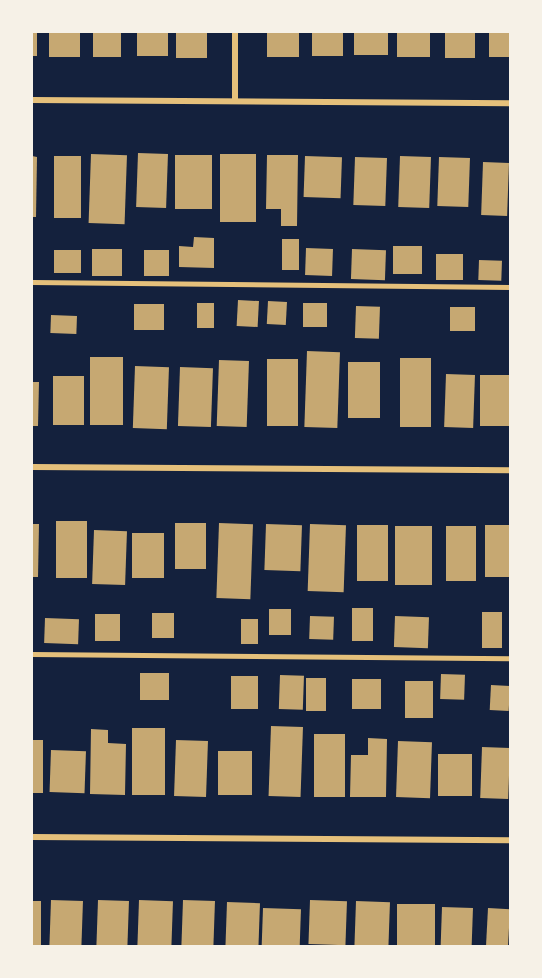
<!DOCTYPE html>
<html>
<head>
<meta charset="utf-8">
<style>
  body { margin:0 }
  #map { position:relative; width:542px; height:978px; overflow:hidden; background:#14213d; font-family:"Alegreya Sans",sans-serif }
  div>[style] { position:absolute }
  .building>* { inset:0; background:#c6a872; transform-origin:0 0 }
  .service>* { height:4.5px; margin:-2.25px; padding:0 2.25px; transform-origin:2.25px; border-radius:2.25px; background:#e5c07b }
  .minor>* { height:6px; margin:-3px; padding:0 3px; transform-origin:3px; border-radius:3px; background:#e5c07b }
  span { translate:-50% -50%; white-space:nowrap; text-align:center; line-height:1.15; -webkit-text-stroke:4.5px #f6f1e7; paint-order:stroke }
  .frame { position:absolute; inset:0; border:33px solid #f6f1e7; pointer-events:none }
</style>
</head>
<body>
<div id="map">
  <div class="building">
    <i style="left:32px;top:32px;width:5px;height:24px"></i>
    <i style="left:49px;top:32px;width:31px;height:25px"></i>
    <i style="left:93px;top:32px;width:28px;height:25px"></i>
    <i style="left:137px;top:32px;width:31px;height:24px"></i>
    <i style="left:176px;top:32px;width:31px;height:26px"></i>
    <i style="left:267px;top:32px;width:32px;height:25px"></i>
    <i style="left:312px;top:32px;width:31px;height:24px"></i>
    <i style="left:354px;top:32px;width:34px;height:23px"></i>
    <i style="left:397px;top:32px;width:33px;height:25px"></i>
    <i style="left:445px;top:32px;width:30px;height:26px"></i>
    <i style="left:489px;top:32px;width:21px;height:25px"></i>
    <i style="left:138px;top:153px;width:30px;height:54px;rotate:2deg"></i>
    <i style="left:91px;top:154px;width:36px;height:69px;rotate:2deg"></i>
    <i style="left:220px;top:154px;width:36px;height:68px"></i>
    <i style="left:175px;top:155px;width:37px;height:54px"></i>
    <i style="clip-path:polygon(267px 155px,298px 155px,297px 226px,281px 226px,281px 209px,266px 209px)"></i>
    <i style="clip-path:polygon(32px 156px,37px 157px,36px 217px,32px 217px)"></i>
    <i style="left:54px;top:156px;width:27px;height:62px"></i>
    <i style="left:305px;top:156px;width:37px;height:41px;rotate:2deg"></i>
    <i style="left:400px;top:156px;width:31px;height:51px;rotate:2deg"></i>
    <i style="left:355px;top:157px;width:32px;height:48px;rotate:2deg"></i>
    <i style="left:439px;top:157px;width:31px;height:49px;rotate:2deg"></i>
    <i style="left:483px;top:162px;width:26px;height:53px;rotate:2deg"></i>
    <i style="clip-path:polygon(194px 237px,214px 238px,214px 268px,179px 267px,179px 246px,193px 247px)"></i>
    <i style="left:282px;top:239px;width:17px;height:31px"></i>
    <i style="left:393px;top:246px;width:29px;height:28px"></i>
    <i style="left:306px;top:248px;width:27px;height:27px;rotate:2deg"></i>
    <i style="left:92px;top:249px;width:30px;height:27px"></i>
    <i style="left:352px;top:249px;width:34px;height:30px;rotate:2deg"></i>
    <i style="left:54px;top:250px;width:27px;height:23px"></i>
    <i style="left:144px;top:250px;width:25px;height:26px"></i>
    <i style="left:436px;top:254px;width:27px;height:26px"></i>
    <i style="left:479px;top:260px;width:23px;height:20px;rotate:2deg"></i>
    <i style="left:238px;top:300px;width:21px;height:26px;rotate:3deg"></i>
    <i style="left:268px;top:301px;width:19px;height:23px;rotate:3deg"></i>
    <i style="left:197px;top:303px;width:17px;height:25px"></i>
    <i style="left:303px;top:303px;width:24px;height:24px"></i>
    <i style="left:134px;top:304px;width:30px;height:26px"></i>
    <i style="left:356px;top:306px;width:24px;height:32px;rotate:2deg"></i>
    <i style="left:450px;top:307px;width:25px;height:24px"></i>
    <i style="left:51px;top:315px;width:26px;height:18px;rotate:2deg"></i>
    <i style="left:307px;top:351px;width:33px;height:76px;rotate:2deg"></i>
    <i style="left:90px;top:357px;width:33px;height:68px"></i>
    <i style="left:400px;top:358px;width:31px;height:69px"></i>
    <i style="left:267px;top:359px;width:31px;height:67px"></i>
    <i style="left:219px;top:360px;width:30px;height:66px;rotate:2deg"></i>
    <i style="left:348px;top:362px;width:32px;height:56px"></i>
    <i style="left:135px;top:366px;width:34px;height:62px;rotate:2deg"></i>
    <i style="left:180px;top:367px;width:33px;height:59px;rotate:2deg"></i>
    <i style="left:446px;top:374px;width:29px;height:53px;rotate:2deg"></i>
    <i style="left:480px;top:375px;width:30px;height:51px"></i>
    <i style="left:53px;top:376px;width:31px;height:49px"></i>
    <i style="clip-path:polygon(32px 382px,39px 382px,38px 426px,32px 426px)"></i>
    <i style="left:56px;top:521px;width:31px;height:57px"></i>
    <i style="left:175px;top:523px;width:31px;height:46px"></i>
    <i style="left:219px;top:523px;width:34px;height:75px;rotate:2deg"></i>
    <i style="clip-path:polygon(32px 524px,39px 524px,38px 577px,32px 577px)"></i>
    <i style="left:266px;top:524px;width:36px;height:46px;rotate:2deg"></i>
    <i style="left:310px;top:524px;width:36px;height:67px;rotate:2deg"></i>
    <i style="left:357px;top:525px;width:31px;height:56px"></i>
    <i style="left:485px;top:525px;width:25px;height:52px"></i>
    <i style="left:395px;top:526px;width:37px;height:59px"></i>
    <i style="left:446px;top:526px;width:30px;height:55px"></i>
    <i style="left:94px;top:530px;width:33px;height:54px;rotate:2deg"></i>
    <i style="left:132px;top:533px;width:32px;height:45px"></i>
    <i style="left:352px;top:608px;width:21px;height:33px"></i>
    <i style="left:269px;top:609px;width:22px;height:26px"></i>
    <i style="left:482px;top:612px;width:20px;height:36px"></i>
    <i style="left:152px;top:613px;width:22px;height:25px"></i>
    <i style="left:95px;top:614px;width:25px;height:27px"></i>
    <i style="left:310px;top:616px;width:24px;height:23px;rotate:2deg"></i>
    <i style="left:395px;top:616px;width:34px;height:31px;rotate:2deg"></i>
    <i style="left:45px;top:618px;width:34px;height:25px;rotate:2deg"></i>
    <i style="left:241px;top:619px;width:17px;height:25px"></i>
    <i style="left:140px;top:673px;width:29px;height:27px"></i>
    <i style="left:441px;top:674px;width:24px;height:25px;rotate:2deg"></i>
    <i style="left:280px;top:675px;width:24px;height:34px;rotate:2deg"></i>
    <i style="left:231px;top:676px;width:27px;height:33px"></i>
    <i style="left:306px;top:678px;width:20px;height:33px"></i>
    <i style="left:352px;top:679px;width:29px;height:30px"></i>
    <i style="left:405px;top:681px;width:28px;height:37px"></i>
    <i style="left:491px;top:685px;width:19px;height:25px;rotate:3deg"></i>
    <i style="left:271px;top:726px;width:32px;height:70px;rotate:2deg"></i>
    <i style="left:132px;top:728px;width:33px;height:67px"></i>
    <i style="clip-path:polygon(91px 729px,108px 730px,108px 743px,126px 744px,125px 795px,90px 794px)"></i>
    <i style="left:314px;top:734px;width:31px;height:63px"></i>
    <i style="clip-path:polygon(368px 738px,387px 739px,386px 797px,350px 797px,351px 755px,368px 755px)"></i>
    <i style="left:32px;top:740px;width:11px;height:53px"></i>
    <i style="left:176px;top:740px;width:32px;height:56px;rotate:2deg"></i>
    <i style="left:398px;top:741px;width:34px;height:56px;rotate:2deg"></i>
    <i style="left:482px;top:747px;width:28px;height:51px;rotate:2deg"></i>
    <i style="left:51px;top:750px;width:35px;height:42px;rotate:2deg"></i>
    <i style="left:218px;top:751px;width:34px;height:44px"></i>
    <i style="left:438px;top:754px;width:34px;height:42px"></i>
    <i style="left:51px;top:900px;width:32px;height:46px;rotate:2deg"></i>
    <i style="left:98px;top:900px;width:31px;height:46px;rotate:2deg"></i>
    <i style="left:139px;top:900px;width:34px;height:46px;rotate:2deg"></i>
    <i style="left:183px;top:900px;width:32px;height:46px;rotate:2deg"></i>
    <i style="left:310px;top:900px;width:37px;height:44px;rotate:2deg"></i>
    <i style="left:32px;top:901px;width:9px;height:45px"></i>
    <i style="left:356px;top:901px;width:34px;height:45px;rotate:2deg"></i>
    <i style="left:227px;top:902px;width:33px;height:44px;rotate:2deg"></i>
    <i style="left:397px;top:904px;width:38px;height:42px"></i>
    <i style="left:442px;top:907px;width:31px;height:39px;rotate:2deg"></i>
    <i style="left:263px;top:908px;width:38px;height:37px;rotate:2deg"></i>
    <i style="left:488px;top:908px;width:22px;height:38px;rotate:3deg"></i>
  </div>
  <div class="service">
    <i style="left:32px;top:282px;width:478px;rotate:0.6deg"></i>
    <i style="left:32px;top:654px;width:478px;rotate:0.5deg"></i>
  </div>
  <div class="minor">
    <i style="left:32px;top:100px;width:478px;rotate:0.4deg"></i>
    <i style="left:235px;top:101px;width:69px;rotate:-90deg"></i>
    <i style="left:32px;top:467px;width:478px;rotate:0.4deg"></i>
    <i style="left:32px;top:837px;width:478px;rotate:0.4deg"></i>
  </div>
  <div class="frame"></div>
</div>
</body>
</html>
